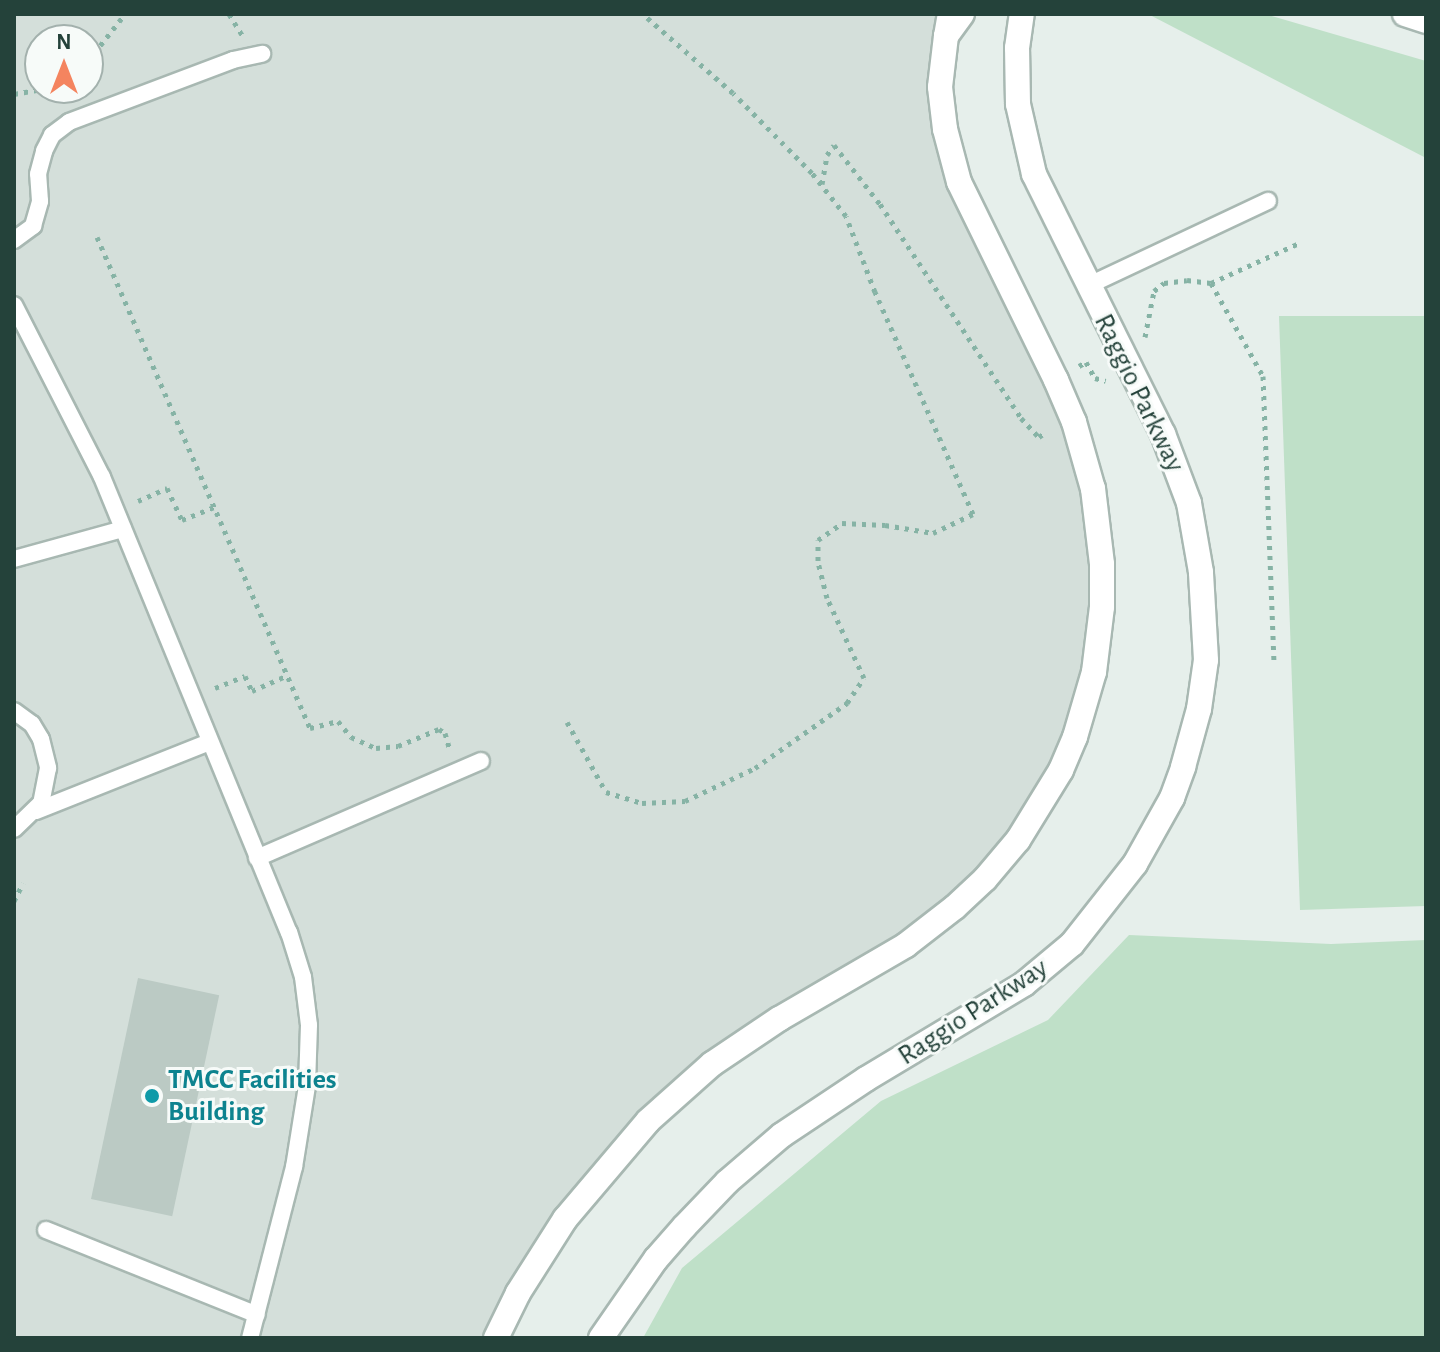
<!DOCTYPE html>
<html>
<head>
<meta charset="utf-8">
<style>
  body { margin:0 }
  #map { position:relative; width:1440px; height:1352px; overflow:hidden; background:#e6efeb; font-family:"Alegreya Sans",sans-serif }
  div>[style] { position:absolute }
  .built>* { inset:0; background:#d4dfda }
  .green>* { inset:0; background:#bfe0c8 }
  .building>* { inset:0; background:#bbcac4; transform-origin:0 0 }
  .path>* { height:5px; margin-top:-2.5px; transform-origin:0; background:repeating-linear-gradient(90deg,#86b3a5 0 4px,transparent 0 10px) }
  .roads { filter:drop-shadow(2px 0 #a8b8b2) drop-shadow(-2px 0 #a8b8b2) drop-shadow(0 2px #a8b8b2) drop-shadow(0 -2px #a8b8b2) }
  .lane>* { height:16px; margin:-8px; padding:0 8px; transform-origin:8px; border-radius:8px; background:#fff }
  .street>* { height:24px; margin:-12px; padding:0 12px; transform-origin:12px; border-radius:12px; background:#fff }
  .secondary>* { height:24px; margin:-12px; padding:0 12px; transform-origin:12px; border-radius:12px; background:#fff }
  .dots>* { width:22px; height:22px; translate:-50% -50%; box-sizing:border-box; border:4px solid #f7fbf9; border-radius:50% }
  span { translate:-50% -50%; white-space:nowrap; text-align:center; line-height:1.15; -webkit-text-stroke:6px #f7fbf9; paint-order:stroke }
  .street-label { font-size:28px; color:#24423a }
  .culture-label { font-size:28px; color:#0d838f; font-weight:700 }
  .left { translate:0 -50%; text-align:left }
  .frame { position:absolute; inset:0; border:16px solid #24423a; pointer-events:none }
  .north { position:absolute; left:24px; top:24px; width:80px; height:80px; box-sizing:border-box; background:#f7fbf9; border:2px solid #a3b1ad; border-radius:50%; rotate:0deg; font-size:22px; font-weight:700; line-height:32px; text-align:center; color:#24423a }
  .north::after { content:''; display:block; margin:auto; width:28px; height:36px; background:#f4845f; clip-path:polygon(50% 0,100% 100%,50% 72%,0 100%) }
</style>
</head>
<body>
<div id="map">
  <div class="built">
    <i style="clip-path:polygon(evenodd,14px 14px,946px 14px,945px 142px,1077px 434px,1101px 600px,1066px 753px,968px 890px,634px 1132px,492px 1338px,14px 1338px,14px 14px,40px 40px,88px 40px,88px 88px,40px 88px,40px 40px)"></i>
  </div>
  <div class="green">
    <i style="clip-path:polygon(1148px 14px,1265px 14px,1426px 61px,1426px 158px)"></i>
    <i style="clip-path:polygon(1279px 316px,1426px 316px,1426px 906px,1300px 910px)"></i>
    <i style="clip-path:polygon(1129px 935px,1331px 944px,1426px 940px,1426px 1338px,643px 1338px,682px 1268px,881px 1101px,1048px 1020px)"></i>
  </div>
  <div class="building">
    <i style="left:138px;top:978px;width:83px;height:226px;rotate:12deg"></i>
  </div>
  <div class="path">
    <i style="left:229px;top:14px;width:26px;rotate:58deg"></i>
    <i style="left:88px;top:61px;width:60px;rotate:-51.8deg"></i>
    <i style="left:14px;top:94px;width:36px;rotate:-10deg"></i>
    <i style="left:822px;top:184px;width:29px;rotate:-80deg"></i>
    <i style="left:827px;top:155px;width:12px;rotate:-55deg"></i>
    <i style="left:834px;top:145px;width:75px;rotate:52.1deg"></i>
    <i style="left:880px;top:204px;width:256px;rotate:56.6deg"></i>
    <i style="left:1021px;top:418px;width:26px;rotate:47deg"></i>
    <i style="left:1039px;top:437px;width:9px;rotate:-36deg"></i>
    <i style="left:97px;top:237px;width:535px;rotate:66.55deg"></i>
    <i style="left:310px;top:728px;width:29px;rotate:-14deg"></i>
    <i style="left:338px;top:721px;width:21px;rotate:51deg"></i>
    <i style="left:351px;top:737px;width:27px;rotate:24deg"></i>
    <i style="left:376px;top:748px;width:22px;rotate:-5deg"></i>
    <i style="left:398px;top:746px;width:44px;rotate:-22.5deg"></i>
    <i style="left:439px;top:729px;width:7px;rotate:34deg"></i>
    <i style="left:445px;top:733px;width:18px;rotate:74deg"></i>
    <i style="left:1211px;top:283px;width:107px;rotate:60.8deg"></i>
    <i style="left:1263px;top:376px;width:289px;rotate:87.8deg"></i>
    <i style="left:1145px;top:337px;width:47px;rotate:-78.9deg"></i>
    <i style="left:1154px;top:291px;width:13px;rotate:-39deg"></i>
    <i style="left:1164px;top:283px;width:23px;rotate:-7deg"></i>
    <i style="left:1187px;top:280px;width:24px;rotate:7deg"></i>
    <i style="left:1211px;top:283px;width:97px;rotate:-24.4deg"></i>
    <i style="left:1079px;top:366px;width:8px;rotate:-30deg"></i>
    <i style="left:1086px;top:362px;width:18px;rotate:61deg"></i>
    <i style="left:1095px;top:378px;width:11px;rotate:15deg"></i>
    <i style="left:138px;top:501px;width:32px;rotate:-24deg"></i>
    <i style="left:167px;top:488px;width:35px;rotate:65deg"></i>
    <i style="left:182px;top:520px;width:35px;rotate:-22deg"></i>
    <i style="left:215px;top:688px;width:32px;rotate:-22deg"></i>
    <i style="left:245px;top:676px;width:17px;rotate:65deg"></i>
    <i style="left:252px;top:691px;width:37px;rotate:-24deg"></i>
    <i style="left:567px;top:722px;width:80px;rotate:60.9deg"></i>
    <i style="left:606px;top:792px;width:38px;rotate:17deg"></i>
    <i style="left:642px;top:803px;width:43px;rotate:-2.7deg"></i>
    <i style="left:685px;top:801px;width:77px;rotate:-25.2deg"></i>
    <i style="left:755px;top:768px;width:113px;rotate:-35.2deg"></i>
    <i style="left:847px;top:703px;width:30px;rotate:-56deg"></i>
    <i style="left:864px;top:678px;width:88px;rotate:-114.8deg"></i>
    <i style="left:827px;top:598px;width:38px;rotate:-104deg"></i>
    <i style="left:818px;top:561px;width:21px;rotate:-90deg"></i>
    <i style="left:818px;top:540px;width:29px;rotate:-35deg"></i>
    <i style="left:842px;top:523px;width:43px;rotate:2.7deg"></i>
    <i style="left:885px;top:525px;width:49px;rotate:9.5deg"></i>
    <i style="left:933px;top:533px;width:44px;rotate:-25.4deg"></i>
    <i style="left:973px;top:514px;width:243px;rotate:-113.8deg"></i>
    <i style="left:875px;top:292px;width:81px;rotate:-110.9deg"></i>
    <i style="left:846px;top:216px;width:55px;rotate:-128.3deg"></i>
    <i style="left:812px;top:173px;width:112px;rotate:-134.6deg"></i>
    <i style="left:733px;top:93px;width:120px;rotate:-138.7deg"></i>
    <i style="left:14px;top:901px;width:20px;rotate:-63deg"></i>
  </div>
  <div class="roads">
    <div class="lane">
      <i style="left:14px;top:240px;width:24px;rotate:-36deg"></i>
      <i style="left:33px;top:226px;width:26px;rotate:-74deg"></i>
      <i style="left:40px;top:201px;width:27px;rotate:-94deg"></i>
      <i style="left:38px;top:174px;width:24px;rotate:-75deg"></i>
      <i style="left:44px;top:151px;width:18px;rotate:-63deg"></i>
      <i style="left:52px;top:135px;width:21px;rotate:-37deg"></i>
      <i style="left:69px;top:122px;width:175px;rotate:-20.7deg"></i>
      <i style="left:233px;top:60px;width:30px;rotate:-12deg"></i>
      <i style="left:1087px;top:286px;width:200px;rotate:-25.2deg"></i>
      <i style="left:14px;top:305px;width:193px;rotate:62.9deg"></i>
      <i style="left:102px;top:477px;width:492px;rotate:67.7deg"></i>
      <i style="left:289px;top:932px;width:47px;rotate:72.7deg"></i>
      <i style="left:303px;top:977px;width:48px;rotate:82.9deg"></i>
      <i style="left:309px;top:1025px;width:61px;rotate:91.9deg"></i>
      <i style="left:307px;top:1086px;width:82px;rotate:99.1deg"></i>
      <i style="left:294px;top:1167px;width:177px;rotate:104.4deg"></i>
      <i style="left:14px;top:559px;width:113px;rotate:-15.4deg"></i>
      <i style="left:14px;top:711px;width:22px;rotate:36deg"></i>
      <i style="left:32px;top:724px;width:17px;rotate:59deg"></i>
      <i style="left:41px;top:739px;width:30px;rotate:76deg"></i>
      <i style="left:48px;top:768px;width:36px;rotate:101deg"></i>
      <i style="left:41px;top:803px;width:37px;rotate:136deg"></i>
      <i style="left:36px;top:811px;width:186px;rotate:-21.7deg"></i>
      <i style="left:257px;top:858px;width:244px;rotate:-23.4deg"></i>
      <i style="left:46px;top:1230px;width:227px;rotate:21.9deg"></i>
    </div>
    <div class="street">
      <i style="left:496px;top:1338px;width:50px;rotate:-63.9deg"></i>
      <i style="left:518px;top:1293px;width:88px;rotate:-57.6deg"></i>
      <i style="left:565px;top:1219px;width:128px;rotate:-49.7deg"></i>
      <i style="left:648px;top:1121px;width:86px;rotate:-41.7deg"></i>
      <i style="left:712px;top:1064px;width:81px;rotate:-33.9deg"></i>
      <i style="left:779px;top:1019px;width:147px;rotate:-30.2deg"></i>
      <i style="left:906px;top:945px;width:62px;rotate:-37.8deg"></i>
      <i style="left:955px;top:907px;width:41px;rotate:-43deg"></i>
      <i style="left:985px;top:879px;width:51px;rotate:-49.8deg"></i>
      <i style="left:1018px;top:840px;width:82px;rotate:-58.4deg"></i>
      <i style="left:1061px;top:770px;width:36px;rotate:-67deg"></i>
      <i style="left:1075px;top:737px;width:68px;rotate:-73.7deg"></i>
      <i style="left:1094px;top:672px;width:65px;rotate:-83deg"></i>
      <i style="left:1102px;top:607px;width:43px;rotate:-90deg"></i>
      <i style="left:1102px;top:564px;width:76px;rotate:-96.8deg"></i>
      <i style="left:1093px;top:489px;width:70px;rotate:-105.8deg"></i>
      <i style="left:1074px;top:422px;width:46px;rotate:-113.2deg"></i>
      <i style="left:1056px;top:380px;width:220px;rotate:-116.1deg"></i>
      <i style="left:959px;top:182px;width:55px;rotate:-104.8deg"></i>
      <i style="left:945px;top:129px;width:42px;rotate:-96.8deg"></i>
      <i style="left:940px;top:87px;width:51px;rotate:-83.3deg"></i>
      <i style="left:946px;top:36px;width:27px;rotate:-54deg"></i>
      <i style="left:601px;top:1338px;width:96px;rotate:-55.2deg"></i>
      <i style="left:656px;top:1259px;width:43px;rotate:-48.8deg"></i>
      <i style="left:684px;top:1227px;width:62px;rotate:-46.3deg"></i>
      <i style="left:727px;top:1182px;width:72px;rotate:-40.5deg"></i>
      <i style="left:782px;top:1135px;width:101px;rotate:-33.7deg"></i>
      <i style="left:866px;top:1079px;width:184px;rotate:-31deg"></i>
      <i style="left:1024px;top:984px;width:62px;rotate:-39.8deg"></i>
      <i style="left:1072px;top:944px;width:102px;rotate:-51.8deg"></i>
      <i style="left:1135px;top:864px;width:76px;rotate:-60.7deg"></i>
      <i style="left:1172px;top:798px;width:33px;rotate:-70deg"></i>
      <i style="left:1183px;top:767px;width:60px;rotate:-74.6deg"></i>
      <i style="left:1199px;top:709px;width:49px;rotate:-81.9deg"></i>
      <i style="left:1206px;top:660px;width:88px;rotate:-93.3deg"></i>
      <i style="left:1201px;top:572px;width:70px;rotate:-99.9deg"></i>
      <i style="left:1189px;top:503px;width:74px;rotate:-110.6deg"></i>
      <i style="left:1163px;top:434px;width:290px;rotate:-116.4deg"></i>
      <i style="left:1034px;top:174px;width:72px;rotate:-102.9deg"></i>
      <i style="left:1018px;top:104px;width:56px;rotate:-91deg"></i>
      <i style="left:1017px;top:48px;width:34px;rotate:-82deg"></i>
    </div>
    <div class="secondary">
      <i style="left:1405px;top:14px;width:22px;rotate:18deg"></i>
      <i style="left:946px;top:36px;width:22px;rotate:-80deg"></i>
    </div>
  </div>
  <div class="dots">
    <i style="left:152px;top:1096px;background:#0f9aa8"></i>
  </div>
  <div class="street-label">
    <span style="left:1139px;top:393px;rotate:64deg">Raggio Parkway</span>
    <span style="left:973px;top:1012px;rotate:-33deg">Raggio Parkway</span>
  </div>
  <div class="culture-label">
    <span class="left" style="left:168px;top:1096px">TMCC Facilities<br>Building</span>
  </div>
  <div class="frame"></div>
  <div class="north">N</div>
</div>
</body>
</html>
